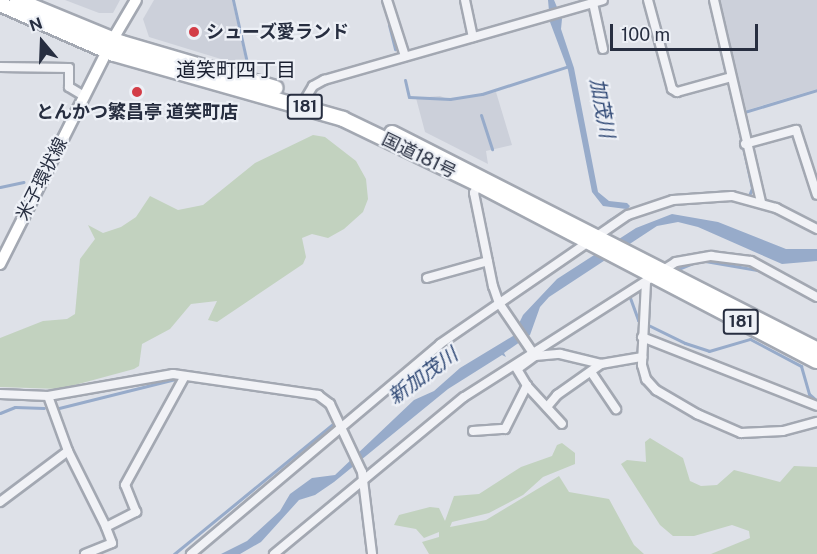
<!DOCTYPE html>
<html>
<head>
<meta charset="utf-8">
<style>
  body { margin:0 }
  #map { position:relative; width:817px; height:554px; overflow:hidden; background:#dee1e8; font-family:"Public Sans","Noto Sans JP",sans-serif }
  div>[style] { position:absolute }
  .built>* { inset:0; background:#ccd0da }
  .green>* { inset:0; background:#c2d2bf }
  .water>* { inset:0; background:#97abca }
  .stream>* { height:3px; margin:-1.5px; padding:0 1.5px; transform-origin:1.5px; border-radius:1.5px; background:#97abca }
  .roads { filter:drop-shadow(2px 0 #a3a8b2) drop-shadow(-2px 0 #a3a8b2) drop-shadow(0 2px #a3a8b2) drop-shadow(0 -2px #a3a8b2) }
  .minor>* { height:8px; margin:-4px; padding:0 4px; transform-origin:4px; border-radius:4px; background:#f1f2f6 }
  .secondary>* { height:10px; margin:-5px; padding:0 5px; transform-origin:5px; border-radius:5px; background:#fff }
  .trunk>* { height:14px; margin:-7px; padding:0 7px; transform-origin:7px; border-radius:7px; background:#fff }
  .dots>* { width:16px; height:16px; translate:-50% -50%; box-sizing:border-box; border:3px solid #edf0f6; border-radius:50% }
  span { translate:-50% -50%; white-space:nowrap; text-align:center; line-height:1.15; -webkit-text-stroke:4.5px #edf0f6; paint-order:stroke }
  .shield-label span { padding:2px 4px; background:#edf0f6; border:2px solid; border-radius:4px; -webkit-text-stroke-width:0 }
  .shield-label { font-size:16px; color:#272e40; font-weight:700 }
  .poi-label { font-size:18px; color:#272e40; font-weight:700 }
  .left { translate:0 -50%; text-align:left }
  .street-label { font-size:18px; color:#272e40 }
  .neighbourhood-label { font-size:20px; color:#191f30 }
  .water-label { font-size:20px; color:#2f4875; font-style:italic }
  .north { position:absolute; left:12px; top:12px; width:60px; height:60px; -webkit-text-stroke:4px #edf0f6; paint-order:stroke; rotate:341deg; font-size:16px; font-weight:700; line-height:24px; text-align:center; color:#272e40 }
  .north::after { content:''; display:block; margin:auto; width:21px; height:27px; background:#272e40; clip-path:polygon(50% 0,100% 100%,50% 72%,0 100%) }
  .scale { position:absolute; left:610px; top:24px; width:148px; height:27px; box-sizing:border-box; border:3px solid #272e40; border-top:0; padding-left:8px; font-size:18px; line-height:21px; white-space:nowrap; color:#272e40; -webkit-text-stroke:4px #edf0f6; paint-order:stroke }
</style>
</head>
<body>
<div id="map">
  <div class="built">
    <i style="clip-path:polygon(65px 0,120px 0,113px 13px,99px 13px)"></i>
    <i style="clip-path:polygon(154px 0,232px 0,247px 67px,149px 37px,143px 19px)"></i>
    <i style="clip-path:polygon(717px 0,817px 0,817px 89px,744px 111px)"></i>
    <i style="clip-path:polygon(496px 92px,512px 145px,486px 151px,488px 164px,425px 132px,416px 98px,440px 96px,450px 100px)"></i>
  </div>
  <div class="green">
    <i style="clip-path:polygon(313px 135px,325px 137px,356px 161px,366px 179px,368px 199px,363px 212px,344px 229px,328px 238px,312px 234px,302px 238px,306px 257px,303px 264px,217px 322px,208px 320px,217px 301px,191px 304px,170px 329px,142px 344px,139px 366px,134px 369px,60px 389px,0 387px,0 338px,43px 321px,67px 319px,75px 314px,80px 259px,95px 239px,88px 225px,103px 233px,121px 227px,136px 217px,150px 196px,178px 210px,203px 205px,255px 163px)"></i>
    <i style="clip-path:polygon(650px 438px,683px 458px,690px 481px,701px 486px,717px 485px,734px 470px,780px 482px,794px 466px,817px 467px,817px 554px,711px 554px,750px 538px,749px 531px,732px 525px,694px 536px,673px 536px,660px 525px,621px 464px,627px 460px,646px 462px,645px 442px)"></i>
    <i style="clip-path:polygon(562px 443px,575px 453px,575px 464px,543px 477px,523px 495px,489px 513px,452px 522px,450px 527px,486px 520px,559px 476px,569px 492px,609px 499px,634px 545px,644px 554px,429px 554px,422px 542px,439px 537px,439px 532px,424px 538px,416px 529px,394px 525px,399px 515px,430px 507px,439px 508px,445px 521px,454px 496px,479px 494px,521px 467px,552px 456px,557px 445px)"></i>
  </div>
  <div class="water">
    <i style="clip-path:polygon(548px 0,554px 0,562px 19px,561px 29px,574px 68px,598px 192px,609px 201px,627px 203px,630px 206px,627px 210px,637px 208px,605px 222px,626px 209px,603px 206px,592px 192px,568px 70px,550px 22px)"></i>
    <i style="clip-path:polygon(672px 214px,718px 222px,786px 249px,817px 249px,817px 261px,782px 264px,698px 227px,678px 222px,657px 226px,549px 297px,540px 307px,530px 335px,504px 353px,506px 357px,502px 355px,448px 389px,334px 482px,315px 495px,299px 500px,261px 542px,240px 554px,221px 554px,247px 541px,280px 511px,290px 494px,312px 478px,335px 475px,414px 400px,434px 391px,460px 368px,513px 336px,523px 315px,557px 279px,636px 228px)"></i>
  </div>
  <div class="stream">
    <i style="left:233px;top:0;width:69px;rotate:77.4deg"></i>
    <i style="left:389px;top:25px;width:25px;rotate:76deg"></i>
    <i style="left:728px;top:78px;width:113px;rotate:77.7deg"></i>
    <i style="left:752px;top:188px;width:9px;rotate:111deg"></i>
    <i style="left:405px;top:80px;width:17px;rotate:77deg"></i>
    <i style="left:409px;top:97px;width:41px;rotate:2.8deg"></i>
    <i style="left:450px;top:99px;width:32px;rotate:-9deg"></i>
    <i style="left:482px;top:94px;width:91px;rotate:-17.8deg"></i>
    <i style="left:741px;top:113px;width:79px;rotate:-16.8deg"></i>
    <i style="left:481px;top:115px;width:36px;rotate:72deg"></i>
    <i style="left:0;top:187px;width:24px;rotate:-12deg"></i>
    <i style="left:705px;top:261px;width:59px;rotate:9.8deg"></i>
    <i style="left:678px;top:269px;width:18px;rotate:-22deg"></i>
    <i style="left:629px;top:295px;width:27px;rotate:70deg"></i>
    <i style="left:638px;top:320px;width:52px;rotate:26.1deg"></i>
    <i style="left:685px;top:343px;width:25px;rotate:18deg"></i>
    <i style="left:709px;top:351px;width:43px;rotate:-16.3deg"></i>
    <i style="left:750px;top:339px;width:58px;rotate:27.9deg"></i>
    <i style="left:801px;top:366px;width:29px;rotate:74deg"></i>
    <i style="left:809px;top:394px;width:11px;rotate:41deg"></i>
    <i style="left:55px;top:409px;width:124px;rotate:-14deg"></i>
    <i style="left:175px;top:379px;width:45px;rotate:6.3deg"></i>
    <i style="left:0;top:413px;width:16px;rotate:-22deg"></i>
    <i style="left:15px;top:407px;width:29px;rotate:2deg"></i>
    <i style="left:174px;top:554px;width:208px;rotate:-39.3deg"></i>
  </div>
  <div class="roads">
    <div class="minor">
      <i style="left:387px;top:0;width:59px;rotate:72.2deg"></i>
      <i style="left:465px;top:0;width:38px;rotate:78deg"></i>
      <i style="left:648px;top:0;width:92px;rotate:74.9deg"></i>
      <i style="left:672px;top:89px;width:6px;rotate:31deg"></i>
      <i style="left:677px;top:92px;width:56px;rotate:-15.5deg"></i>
      <i style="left:714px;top:0;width:207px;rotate:76.9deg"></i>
      <i style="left:593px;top:3px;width:47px;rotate:77.7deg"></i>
      <i style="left:0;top:67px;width:69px;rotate:0.8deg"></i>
      <i style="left:69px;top:68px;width:19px;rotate:90deg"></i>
      <i style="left:69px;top:87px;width:17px;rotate:31deg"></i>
      <i style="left:301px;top:106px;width:23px;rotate:-59deg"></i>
      <i style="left:313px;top:86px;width:13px;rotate:-29deg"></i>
      <i style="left:324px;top:80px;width:290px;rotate:-16deg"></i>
      <i style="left:745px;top:144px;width:53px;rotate:-15.4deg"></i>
      <i style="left:796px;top:130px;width:68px;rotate:72.1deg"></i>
      <i style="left:479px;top:182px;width:12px;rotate:114deg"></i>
      <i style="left:474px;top:193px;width:95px;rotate:78.5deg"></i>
      <i style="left:493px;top:286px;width:18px;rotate:71deg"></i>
      <i style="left:499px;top:303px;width:64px;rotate:55.8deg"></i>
      <i style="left:535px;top:356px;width:25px;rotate:-5deg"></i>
      <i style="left:560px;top:354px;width:42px;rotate:13.7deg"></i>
      <i style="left:601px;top:364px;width:42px;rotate:-9.7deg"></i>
      <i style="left:427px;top:278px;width:63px;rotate:-15.6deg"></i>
      <i style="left:646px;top:282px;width:83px;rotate:92.8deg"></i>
      <i style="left:642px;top:365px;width:15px;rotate:74deg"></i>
      <i style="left:646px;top:379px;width:15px;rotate:48deg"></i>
      <i style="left:656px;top:390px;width:48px;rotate:30.3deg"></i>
      <i style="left:697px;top:414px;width:48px;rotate:23.4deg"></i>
      <i style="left:741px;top:433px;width:42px;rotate:-2.7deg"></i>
      <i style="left:783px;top:431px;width:35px;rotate:-15deg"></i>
      <i style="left:642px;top:337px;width:188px;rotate:21.5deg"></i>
      <i style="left:535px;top:356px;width:22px;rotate:144deg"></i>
      <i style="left:517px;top:369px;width:21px;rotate:59deg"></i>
      <i style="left:528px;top:387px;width:50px;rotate:47.4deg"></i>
      <i style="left:591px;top:372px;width:45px;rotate:56deg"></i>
      <i style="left:0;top:394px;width:48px;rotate:2.4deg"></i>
      <i style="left:48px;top:396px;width:127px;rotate:-10deg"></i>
      <i style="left:173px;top:374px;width:147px;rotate:8.2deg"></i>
      <i style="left:318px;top:395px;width:15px;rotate:37deg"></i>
      <i style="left:330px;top:404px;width:75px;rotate:64.8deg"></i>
      <i style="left:362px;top:472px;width:83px;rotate:83deg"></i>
      <i style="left:48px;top:396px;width:59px;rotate:70deg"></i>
      <i style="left:68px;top:451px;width:85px;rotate:63.4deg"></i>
      <i style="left:547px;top:407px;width:16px;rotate:-50deg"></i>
      <i style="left:557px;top:395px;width:54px;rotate:-35.2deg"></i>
      <i style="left:473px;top:431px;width:32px;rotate:-4deg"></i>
      <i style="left:505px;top:429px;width:49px;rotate:-63.4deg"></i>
      <i style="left:0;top:502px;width:85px;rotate:-36.9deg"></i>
      <i style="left:85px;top:554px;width:29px;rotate:-22deg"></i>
      <i style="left:112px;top:543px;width:17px;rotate:-111deg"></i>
      <i style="left:106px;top:527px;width:34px;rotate:-27deg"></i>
      <i style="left:136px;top:512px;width:29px;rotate:-112deg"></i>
      <i style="left:125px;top:485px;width:124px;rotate:-61.2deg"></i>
      <i style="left:191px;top:554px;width:326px;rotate:-40.1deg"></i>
      <i style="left:440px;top:344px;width:228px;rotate:-34.5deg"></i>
      <i style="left:628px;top:215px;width:47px;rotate:-18.4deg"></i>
      <i style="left:673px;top:200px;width:59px;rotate:-3.9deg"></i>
      <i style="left:732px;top:196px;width:46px;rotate:15.3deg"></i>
      <i style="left:776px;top:208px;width:46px;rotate:27.1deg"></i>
      <i style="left:274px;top:554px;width:246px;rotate:-39.6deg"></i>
      <i style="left:464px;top:397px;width:251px;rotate:-32.5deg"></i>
      <i style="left:676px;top:262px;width:36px;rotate:-10deg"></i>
      <i style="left:711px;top:256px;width:40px;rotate:7.1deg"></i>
      <i style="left:751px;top:261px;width:75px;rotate:28.6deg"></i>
    </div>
    <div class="secondary">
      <i style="left:0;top:264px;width:252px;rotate:-63.3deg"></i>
      <i style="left:113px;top:39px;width:45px;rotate:-59.5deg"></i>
    </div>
    <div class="trunk">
      <i style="left:17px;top:0;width:113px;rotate:22.3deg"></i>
      <i style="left:122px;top:43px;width:160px;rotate:16.3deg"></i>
      <i style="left:0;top:4px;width:124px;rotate:23.7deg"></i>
      <i style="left:114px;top:54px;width:238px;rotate:15.8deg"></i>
      <i style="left:343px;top:119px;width:150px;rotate:25.7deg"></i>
      <i style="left:478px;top:184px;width:382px;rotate:27.6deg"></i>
      <i style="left:392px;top:133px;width:477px;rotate:27deg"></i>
    </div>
  </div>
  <div class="dots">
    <i style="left:194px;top:32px;background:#d33d47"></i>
    <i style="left:137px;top:92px;background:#d33d47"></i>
  </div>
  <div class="shield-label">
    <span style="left:305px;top:107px">181</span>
    <span style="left:741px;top:322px">181</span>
  </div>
  <div class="poi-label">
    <span class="left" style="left:206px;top:32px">シューズ愛ランド</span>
    <span style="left:137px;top:112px">とんかつ繁昌亭 道笑町店</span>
  </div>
  <div class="street-label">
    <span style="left:419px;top:156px;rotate:26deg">国道181号</span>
    <span style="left:42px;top:179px;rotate:-63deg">米子環状線</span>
  </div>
  <div class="neighbourhood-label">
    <span style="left:236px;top:70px">道笑町四丁目</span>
  </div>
  <div class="water-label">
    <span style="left:602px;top:108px;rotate:80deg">加茂川</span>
    <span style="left:423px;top:376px;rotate:-36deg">新加茂川</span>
  </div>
  <div class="north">N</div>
  <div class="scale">100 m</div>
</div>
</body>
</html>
